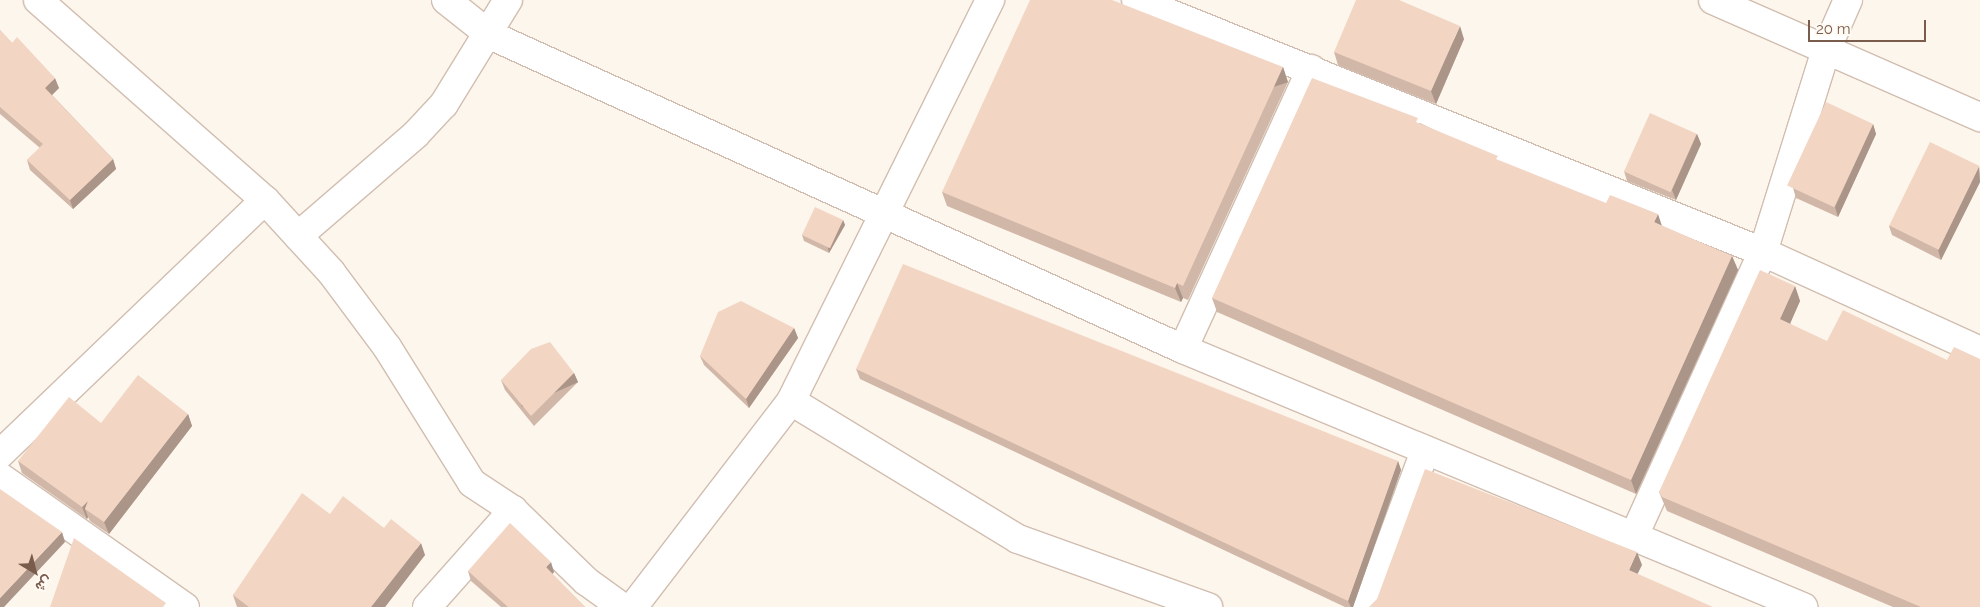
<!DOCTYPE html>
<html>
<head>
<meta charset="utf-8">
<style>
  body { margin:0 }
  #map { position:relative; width:1980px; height:607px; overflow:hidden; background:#fdf6ec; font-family:Raleway,Vazirmatn,sans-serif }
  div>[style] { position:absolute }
  .roads { filter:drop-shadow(1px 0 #d1beb0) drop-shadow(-1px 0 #d1beb0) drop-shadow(0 1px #d1beb0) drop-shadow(0 -1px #d1beb0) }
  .minor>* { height:28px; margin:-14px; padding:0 14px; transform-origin:14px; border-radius:14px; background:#fff }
  .wall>* { inset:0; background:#d1b7a8 }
  .shaded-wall>* { inset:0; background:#aa9588; transform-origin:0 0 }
  .building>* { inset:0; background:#f3d5c3; transform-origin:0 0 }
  span { translate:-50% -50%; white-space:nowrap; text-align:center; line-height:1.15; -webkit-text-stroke:4.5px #fffaf3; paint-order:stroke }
  .north { position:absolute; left:10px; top:547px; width:50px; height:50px; -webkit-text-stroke:4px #fffaf3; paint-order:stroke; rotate:143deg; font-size:14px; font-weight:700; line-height:20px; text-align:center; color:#7a5c4d }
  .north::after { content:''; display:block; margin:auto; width:18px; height:22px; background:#7a5c4d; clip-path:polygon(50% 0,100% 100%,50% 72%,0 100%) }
  .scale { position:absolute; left:1808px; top:20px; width:118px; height:22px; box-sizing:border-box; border:2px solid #7a5c4d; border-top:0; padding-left:6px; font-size:15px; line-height:18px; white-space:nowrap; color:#7a5c4d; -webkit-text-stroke:4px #fffaf3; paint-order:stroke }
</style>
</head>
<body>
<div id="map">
  <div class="roads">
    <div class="minor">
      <i style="left:38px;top:0;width:303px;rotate:41.4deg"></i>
      <i style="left:265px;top:200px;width:98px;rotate:47.5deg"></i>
      <i style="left:331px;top:272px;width:94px;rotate:53.3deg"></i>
      <i style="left:387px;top:347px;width:160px;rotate:58deg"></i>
      <i style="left:472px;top:483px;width:49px;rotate:33.4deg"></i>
      <i style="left:513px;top:510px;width:102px;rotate:44.2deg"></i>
      <i style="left:586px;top:581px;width:44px;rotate:35.8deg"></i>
      <i style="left:446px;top:0;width:56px;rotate:38.5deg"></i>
      <i style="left:490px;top:35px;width:761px;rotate:24.38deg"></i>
      <i style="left:1183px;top:349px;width:672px;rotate:22.59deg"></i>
      <i style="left:1136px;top:0;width:676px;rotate:21.9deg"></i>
      <i style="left:1763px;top:252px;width:239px;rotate:24.5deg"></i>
      <i style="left:1713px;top:0;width:292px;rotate:23.7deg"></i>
      <i style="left:298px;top:236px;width:156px;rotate:-40.8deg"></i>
      <i style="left:416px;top:134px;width:41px;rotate:-47deg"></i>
      <i style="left:444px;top:104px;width:122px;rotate:-58.4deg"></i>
      <i style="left:1183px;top:349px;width:308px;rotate:-65.4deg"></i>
      <i style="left:791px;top:401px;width:266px;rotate:31.3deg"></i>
      <i style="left:1018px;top:539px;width:202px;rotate:19.7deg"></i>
      <i style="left:0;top:454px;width:367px;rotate:-43.8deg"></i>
      <i style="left:0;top:477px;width:226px;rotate:35.1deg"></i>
      <i style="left:1633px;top:538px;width:314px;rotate:-65.6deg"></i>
      <i style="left:1763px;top:252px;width:212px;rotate:-72.7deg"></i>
      <i style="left:1826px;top:50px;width:55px;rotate:-66.3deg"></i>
      <i style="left:427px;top:607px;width:130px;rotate:-48.4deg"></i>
      <i style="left:633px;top:607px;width:260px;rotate:-52.5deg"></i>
      <i style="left:791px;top:401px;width:448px;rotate:-63.6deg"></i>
      <i style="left:1367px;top:607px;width:166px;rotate:-69.6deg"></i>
    </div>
  </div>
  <div class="wall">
    <i style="clip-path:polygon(0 30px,12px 43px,59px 88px,52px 95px,113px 159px,116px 169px,73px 209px,30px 170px,27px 160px,40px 148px,0 114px)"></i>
    <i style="clip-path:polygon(1464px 39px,1436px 104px,1338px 65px,1334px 52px)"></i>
    <i style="clip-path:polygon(1283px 67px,1288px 82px,1188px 300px,1183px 298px,1181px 302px,947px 206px,942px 192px)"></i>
    <i style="clip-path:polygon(1420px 123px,1499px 161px,1662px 226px,1732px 256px,1738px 270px,1636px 494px,1217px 312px,1212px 298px)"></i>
    <i style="clip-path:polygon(1873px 124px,1876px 134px,1838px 217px,1796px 198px,1793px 188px)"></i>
    <i style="clip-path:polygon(1697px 134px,1701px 144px,1676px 200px,1627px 181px,1624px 171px)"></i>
    <i style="clip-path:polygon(1979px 166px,1980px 182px,1941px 260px,1892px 235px,1889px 226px)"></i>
    <i style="clip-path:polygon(843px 220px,845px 225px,829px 253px,804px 241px,802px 235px)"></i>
    <i style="clip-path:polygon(1795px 286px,1800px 301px,1790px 323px,1980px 607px,1893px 607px,1667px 511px,1659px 492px)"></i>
    <i style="clip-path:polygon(794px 328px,798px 338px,749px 408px,704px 365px,700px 356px)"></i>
    <i style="clip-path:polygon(856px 369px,1398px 461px,1401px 470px,1353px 607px,1345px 607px,860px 379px)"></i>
    <i style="clip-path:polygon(574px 373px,578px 382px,534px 426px,505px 390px,501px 380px)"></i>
    <i style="clip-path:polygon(188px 414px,192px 426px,109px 534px,90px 521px,88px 517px,87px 519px,22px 473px,18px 461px,101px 423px)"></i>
    <i style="clip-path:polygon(330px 514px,384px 528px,425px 555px,385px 607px,237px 607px,233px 595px)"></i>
    <i style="clip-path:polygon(468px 571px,554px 572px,552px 574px,585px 607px,501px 607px,471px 581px)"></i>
  </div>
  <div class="shaded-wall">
    <i style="clip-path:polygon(1460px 26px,1464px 39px,1436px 104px,1431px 91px)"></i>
    <i style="left:1283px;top:67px;width:16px;height:241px;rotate:72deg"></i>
    <i style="clip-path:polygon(55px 78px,59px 88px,49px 98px,45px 88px)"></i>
    <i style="clip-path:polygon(1873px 124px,1876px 134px,1838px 217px,1835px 207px)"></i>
    <i style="clip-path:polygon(1697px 134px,1701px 144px,1676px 200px,1672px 190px)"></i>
    <i style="clip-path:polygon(113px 159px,116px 169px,73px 209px,70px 200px)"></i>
    <i style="clip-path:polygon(1979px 166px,1980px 182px,1941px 260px,1938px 250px)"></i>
    <i style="clip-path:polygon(1658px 214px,1663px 229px,1654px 222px)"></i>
    <i style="clip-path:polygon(843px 220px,845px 225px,829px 253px,828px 248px)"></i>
    <i style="clip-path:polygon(1732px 256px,1738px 270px,1636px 494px,1631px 480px)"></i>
    <i style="clip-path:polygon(1177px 283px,1183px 298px,1181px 302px,1175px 288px)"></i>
    <i style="clip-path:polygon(1795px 286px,1800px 301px,1786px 333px,1780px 319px)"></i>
    <i style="clip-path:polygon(794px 328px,798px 338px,749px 408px,746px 399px)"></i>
    <i style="left:574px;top:373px;width:10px;height:61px;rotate:66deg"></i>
    <i style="clip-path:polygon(188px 414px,192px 426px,109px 534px,104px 522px)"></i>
    <i style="clip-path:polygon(1398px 461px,1401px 470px,1353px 607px,1351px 607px,1348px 601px)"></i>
    <i style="clip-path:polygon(88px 501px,85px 509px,88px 517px,87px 519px,82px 507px)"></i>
    <i style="clip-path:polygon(62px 532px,65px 542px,4px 607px,0 607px,0 598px)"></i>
    <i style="clip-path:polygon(421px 543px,425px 555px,385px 607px,371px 607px)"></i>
    <i style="clip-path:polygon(1637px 552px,1642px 565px,1633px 583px,1629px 570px)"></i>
    <i style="clip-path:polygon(551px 562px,554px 572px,550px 577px,546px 567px)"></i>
  </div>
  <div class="building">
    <i style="clip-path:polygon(1030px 0,1112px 0,1283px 67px,1183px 286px,1177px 283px,1175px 288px,942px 192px)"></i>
    <i style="clip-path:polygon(1356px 0,1399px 0,1460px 26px,1431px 91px,1334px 52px)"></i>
    <i style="clip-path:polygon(0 30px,12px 43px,17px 37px,55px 78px,45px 88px,113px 159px,70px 200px,27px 160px,43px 144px,0 107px)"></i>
    <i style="clip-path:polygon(1312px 78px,1418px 118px,1416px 122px,1498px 156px,1496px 159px,1606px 203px,1610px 195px,1658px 214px,1654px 222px,1732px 256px,1631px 480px,1212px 298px)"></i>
    <i style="left:1826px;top:102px;width:52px;height:92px;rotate:25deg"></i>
    <i style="left:1650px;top:113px;width:51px;height:64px;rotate:24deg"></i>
    <i style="left:1930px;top:142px;width:55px;height:93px;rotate:26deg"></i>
    <i style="left:815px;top:207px;width:31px;height:31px;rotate:25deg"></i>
    <i style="clip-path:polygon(903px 264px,1398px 461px,1348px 601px,856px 369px)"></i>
    <i style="clip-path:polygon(1760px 270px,1795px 286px,1780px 319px,1827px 341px,1843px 310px,1947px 360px,1954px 347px,1980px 359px,1980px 607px,1921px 607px,1662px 497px,1659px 492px)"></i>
    <i style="clip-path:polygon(741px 301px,794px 328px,746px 399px,700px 356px,718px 312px)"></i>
    <i style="clip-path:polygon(550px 342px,574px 373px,531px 416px,501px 380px,531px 349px)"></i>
    <i style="clip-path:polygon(138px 375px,188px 414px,104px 522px,85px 509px,88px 501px,82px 507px,18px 461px,69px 397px,101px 423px)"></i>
    <i style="clip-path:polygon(1425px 469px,1637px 552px,1629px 570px,1713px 607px,1369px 607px,1377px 599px)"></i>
    <i style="clip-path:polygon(0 489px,62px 532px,0 598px)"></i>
    <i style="clip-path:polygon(302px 493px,330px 514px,343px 496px,384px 528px,391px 519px,421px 543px,371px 607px,249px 607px,233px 595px)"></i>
    <i style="clip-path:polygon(510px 523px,551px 562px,546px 567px,585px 607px,508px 607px,468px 571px)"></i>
    <i style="clip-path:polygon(74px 538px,166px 603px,163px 607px,50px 607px)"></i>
  </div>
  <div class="north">ش</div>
  <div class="scale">20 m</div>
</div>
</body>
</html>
